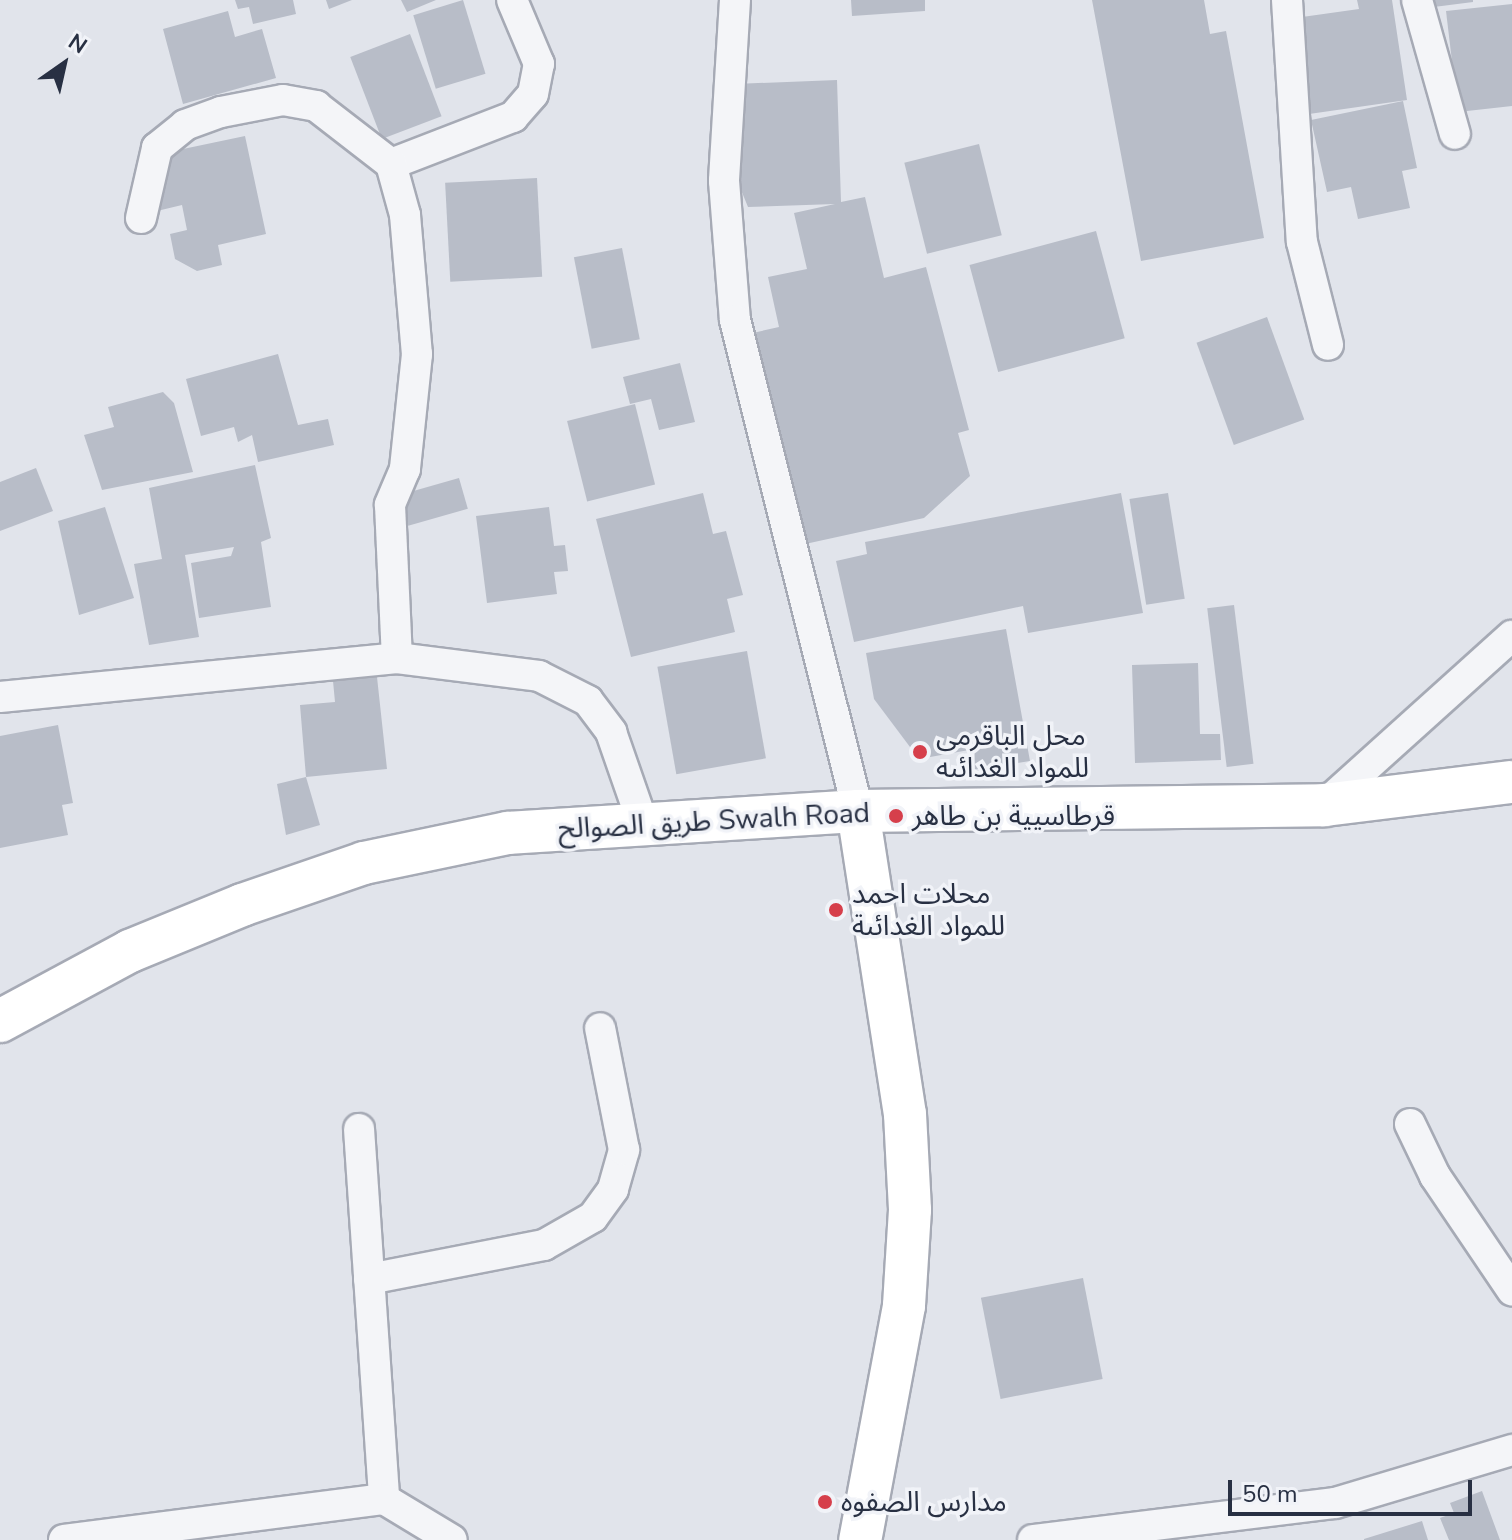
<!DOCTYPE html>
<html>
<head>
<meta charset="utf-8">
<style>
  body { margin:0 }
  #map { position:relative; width:1512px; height:1540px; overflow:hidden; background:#e1e4eb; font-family:"Nunito Sans","Noto Sans Arabic",sans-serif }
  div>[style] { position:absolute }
  .building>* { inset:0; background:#b8bdc8; transform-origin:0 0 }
  .roads { filter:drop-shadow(2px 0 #a6aab5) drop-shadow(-2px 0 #a6aab5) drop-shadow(0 2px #a6aab5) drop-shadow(0 -2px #a6aab5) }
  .street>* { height:30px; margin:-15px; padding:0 15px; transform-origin:15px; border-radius:15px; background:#f4f5f8 }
  .secondary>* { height:42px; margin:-21px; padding:0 21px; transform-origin:21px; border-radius:21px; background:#fff }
  .dots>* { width:22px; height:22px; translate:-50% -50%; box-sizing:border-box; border:4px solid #f1f3f8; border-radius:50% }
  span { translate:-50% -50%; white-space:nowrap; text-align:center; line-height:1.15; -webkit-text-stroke:7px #f1f3f8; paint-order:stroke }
  .poi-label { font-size:28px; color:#283043 }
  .left { translate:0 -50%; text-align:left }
  .street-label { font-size:28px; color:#283043 }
  .north { position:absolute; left:24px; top:24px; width:80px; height:80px; -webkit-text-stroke:6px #f1f3f8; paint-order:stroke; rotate:34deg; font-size:22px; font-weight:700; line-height:32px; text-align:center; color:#283043 }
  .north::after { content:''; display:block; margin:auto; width:28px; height:36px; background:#283043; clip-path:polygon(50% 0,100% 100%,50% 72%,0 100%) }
  .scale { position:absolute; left:1228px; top:1480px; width:244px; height:36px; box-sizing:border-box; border:4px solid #283043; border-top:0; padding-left:10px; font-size:24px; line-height:28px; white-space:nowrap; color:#283043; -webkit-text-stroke:6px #f1f3f8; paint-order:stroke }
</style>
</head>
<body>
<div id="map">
  <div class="building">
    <i style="clip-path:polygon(235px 0,293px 0,296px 14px,253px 24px,249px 7px,238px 9px)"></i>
    <i style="clip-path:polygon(326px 0,352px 0,329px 9px)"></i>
    <i style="clip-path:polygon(401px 0,436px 0,407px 12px)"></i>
    <i style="left:463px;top:0;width:77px;height:52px;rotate:73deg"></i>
    <i style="clip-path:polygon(851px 0,925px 0,925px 11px,852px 16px)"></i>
    <i style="clip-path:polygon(1092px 0,1204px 0,1210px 34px,1226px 31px,1264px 238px,1141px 261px)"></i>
    <i style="clip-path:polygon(1357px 0,1392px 0,1407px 100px,1309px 114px,1295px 18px,1359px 9px)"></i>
    <i style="clip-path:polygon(1425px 0,1473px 0,1473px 2px,1426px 8px)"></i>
    <i style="clip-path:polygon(1512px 4px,1512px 106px,1458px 112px,1446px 11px)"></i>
    <i style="clip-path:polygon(228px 11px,235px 37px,262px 29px,276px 78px,183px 104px,163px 29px)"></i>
    <i style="left:410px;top:34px;width:88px;height:64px;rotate:69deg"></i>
    <i style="clip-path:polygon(837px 80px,841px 202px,865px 197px,884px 278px,926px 267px,969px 430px,958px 433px,970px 476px,924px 518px,796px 546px,748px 334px,779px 327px,768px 277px,807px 269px,794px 213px,835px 204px,748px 207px,739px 185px,735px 84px)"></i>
    <i style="clip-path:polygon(1403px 101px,1417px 168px,1402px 171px,1410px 208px,1358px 219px,1351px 187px,1327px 192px,1311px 120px)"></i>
    <i style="clip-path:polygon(245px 136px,266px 234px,218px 245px,222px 265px,197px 271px,175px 259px,170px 234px,187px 230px,182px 205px,157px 211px,145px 157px)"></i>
    <i style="left:979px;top:144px;width:94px;height:77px;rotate:76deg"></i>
    <i style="left:537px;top:178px;width:99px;height:92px;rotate:87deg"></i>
    <i style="left:1096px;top:231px;width:111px;height:131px;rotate:75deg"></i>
    <i style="left:622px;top:248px;width:93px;height:49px;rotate:79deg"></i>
    <i style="left:1267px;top:317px;width:109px;height:75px;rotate:70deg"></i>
    <i style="clip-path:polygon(278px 354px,298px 425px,328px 419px,334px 445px,258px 462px,252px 435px,238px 442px,234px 427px,201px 436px,186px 379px)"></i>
    <i style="clip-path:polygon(680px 363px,695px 422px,659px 430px,651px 399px,630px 404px,623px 377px)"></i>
    <i style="clip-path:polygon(163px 392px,174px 403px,193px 472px,102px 490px,84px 435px,114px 427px,108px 407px)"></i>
    <i style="left:635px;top:404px;width:83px;height:70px;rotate:76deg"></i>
    <i style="clip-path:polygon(255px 465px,271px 538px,261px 542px,271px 607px,199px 618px,191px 563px,231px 556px,234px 547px,185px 555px,199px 637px,149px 645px,134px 564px,162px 559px,149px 488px)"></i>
    <i style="clip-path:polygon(36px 468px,53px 511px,0 531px,0 482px)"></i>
    <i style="left:459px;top:478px;width:32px;height:62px;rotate:74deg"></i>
    <i style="clip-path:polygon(703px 493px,713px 534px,726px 531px,743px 595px,727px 599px,735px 632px,631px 657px,596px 519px)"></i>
    <i style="clip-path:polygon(1121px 493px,1143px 613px,1028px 633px,1023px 606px,854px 642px,836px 561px,867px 554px,865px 542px)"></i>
    <i style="left:1168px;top:493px;width:107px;height:39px;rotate:81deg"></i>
    <i style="clip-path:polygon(105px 507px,134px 598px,79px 615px,58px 521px)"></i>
    <i style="clip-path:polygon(549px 507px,554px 546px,565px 545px,568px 571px,554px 572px,557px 594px,487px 603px,476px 516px)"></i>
    <i style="left:1234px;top:605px;width:160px;height:27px;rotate:83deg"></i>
    <i style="clip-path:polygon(1006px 629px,1030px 761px,972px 770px,969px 750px,919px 759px,874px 699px,866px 653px)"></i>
    <i style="left:747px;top:651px;width:109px;height:91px;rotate:80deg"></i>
    <i style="clip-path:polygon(1198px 663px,1200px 734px,1220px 734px,1221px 760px,1135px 763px,1132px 665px)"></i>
    <i style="clip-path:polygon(377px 677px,387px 769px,306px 777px,300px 705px,335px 702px,333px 681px)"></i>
    <i style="clip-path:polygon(58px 725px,73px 803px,62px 805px,68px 835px,0 848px,0 736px)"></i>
    <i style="clip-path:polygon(306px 777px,320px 825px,286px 835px,277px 784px)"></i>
    <i style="left:1083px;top:1278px;width:103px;height:104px;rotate:79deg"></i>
    <i style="clip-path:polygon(1482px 1491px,1500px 1540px,1449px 1540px,1440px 1518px,1454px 1513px,1450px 1503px)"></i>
    <i style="clip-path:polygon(1422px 1521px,1428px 1540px,1364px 1540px,1364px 1539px)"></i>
  </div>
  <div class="roads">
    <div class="street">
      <i style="left:735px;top:0;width:181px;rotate:93.5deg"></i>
      <i style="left:724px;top:181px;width:139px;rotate:85.5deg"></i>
      <i style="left:735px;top:320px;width:506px;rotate:75.94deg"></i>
      <i style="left:1287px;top:0;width:242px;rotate:86.5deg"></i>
      <i style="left:1302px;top:242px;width:106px;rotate:75.8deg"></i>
      <i style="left:1417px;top:0;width:139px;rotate:74.2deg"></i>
      <i style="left:391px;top:164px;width:131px;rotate:-21.1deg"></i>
      <i style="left:513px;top:117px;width:30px;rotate:-49deg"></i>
      <i style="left:533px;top:94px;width:31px;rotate:-79deg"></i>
      <i style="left:539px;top:64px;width:69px;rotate:-112.9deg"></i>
      <i style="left:141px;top:218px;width:72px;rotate:-77.1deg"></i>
      <i style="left:157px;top:148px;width:36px;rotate:-39deg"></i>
      <i style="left:185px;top:125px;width:38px;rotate:-20deg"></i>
      <i style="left:221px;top:112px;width:63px;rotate:-11deg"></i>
      <i style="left:283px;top:100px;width:34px;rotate:10deg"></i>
      <i style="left:316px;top:106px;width:95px;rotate:37.7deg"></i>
      <i style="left:391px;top:164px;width:53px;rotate:74.6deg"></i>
      <i style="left:405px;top:215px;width:140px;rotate:85.1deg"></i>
      <i style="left:417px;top:354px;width:116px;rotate:96deg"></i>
      <i style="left:405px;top:469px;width:39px;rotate:113deg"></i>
      <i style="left:390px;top:505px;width:153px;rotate:87.4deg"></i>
      <i style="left:0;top:697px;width:399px;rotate:-5.6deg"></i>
      <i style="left:397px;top:658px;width:143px;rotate:7.2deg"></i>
      <i style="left:539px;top:676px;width:55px;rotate:27deg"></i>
      <i style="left:588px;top:701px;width:39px;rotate:53deg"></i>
      <i style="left:611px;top:732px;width:97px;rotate:70.8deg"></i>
      <i style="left:1324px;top:805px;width:253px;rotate:-42deg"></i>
      <i style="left:1410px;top:1124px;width:58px;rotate:64.3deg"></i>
      <i style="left:1435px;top:1176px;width:138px;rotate:56deg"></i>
      <i style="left:359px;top:1129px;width:371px;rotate:86.1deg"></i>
      <i style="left:369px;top:1279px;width:178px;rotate:-11deg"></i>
      <i style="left:544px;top:1245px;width:56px;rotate:-29.7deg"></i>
      <i style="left:593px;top:1217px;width:34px;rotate:-54deg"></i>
      <i style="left:613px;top:1189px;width:41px;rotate:-74.2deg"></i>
      <i style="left:624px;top:1150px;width:124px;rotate:-101.1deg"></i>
      <i style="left:64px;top:1540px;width:323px;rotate:-7.3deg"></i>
      <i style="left:384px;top:1499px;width:79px;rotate:31.1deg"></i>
      <i style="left:1033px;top:1540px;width:304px;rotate:-7deg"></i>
      <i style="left:1335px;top:1503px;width:185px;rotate:-16.7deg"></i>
    </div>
    <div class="secondary">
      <i style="left:858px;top:811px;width:307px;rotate:81.2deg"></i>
      <i style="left:905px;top:1114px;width:96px;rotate:87deg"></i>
      <i style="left:910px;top:1210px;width:96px;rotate:93.6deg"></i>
      <i style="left:904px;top:1306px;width:238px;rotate:100.6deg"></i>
      <i style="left:0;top:1021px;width:148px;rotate:-28.3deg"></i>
      <i style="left:130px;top:951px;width:121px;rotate:-22.3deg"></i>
      <i style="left:242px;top:905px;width:129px;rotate:-19deg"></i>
      <i style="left:364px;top:863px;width:147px;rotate:-11.8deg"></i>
      <i style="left:508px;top:833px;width:351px;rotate:-3.6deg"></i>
      <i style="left:858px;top:811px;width:466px;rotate:-0.7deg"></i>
      <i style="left:1324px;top:805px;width:189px;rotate:-7deg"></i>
    </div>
  </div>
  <div class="dots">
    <i style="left:920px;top:752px;background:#d63f4b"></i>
    <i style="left:896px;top:816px;background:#d63f4b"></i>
    <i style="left:836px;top:910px;background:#d63f4b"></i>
    <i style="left:825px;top:1502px;background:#d63f4b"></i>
  </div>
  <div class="poi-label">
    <span class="left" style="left:936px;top:752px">محل الباقرمى<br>للمواد الغدائىه</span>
    <span class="left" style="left:912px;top:816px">قرطاسيية بن طاهر</span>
    <span class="left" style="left:852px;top:910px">محلات احمد<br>للمواد الغدائىة</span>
    <span class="left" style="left:841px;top:1502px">مدارس الصفوه</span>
  </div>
  <div class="street-label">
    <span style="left:714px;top:821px;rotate:-3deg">طريق الصوالح Swalh Road</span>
  </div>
  <div class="north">N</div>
  <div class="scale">50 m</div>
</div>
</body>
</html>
